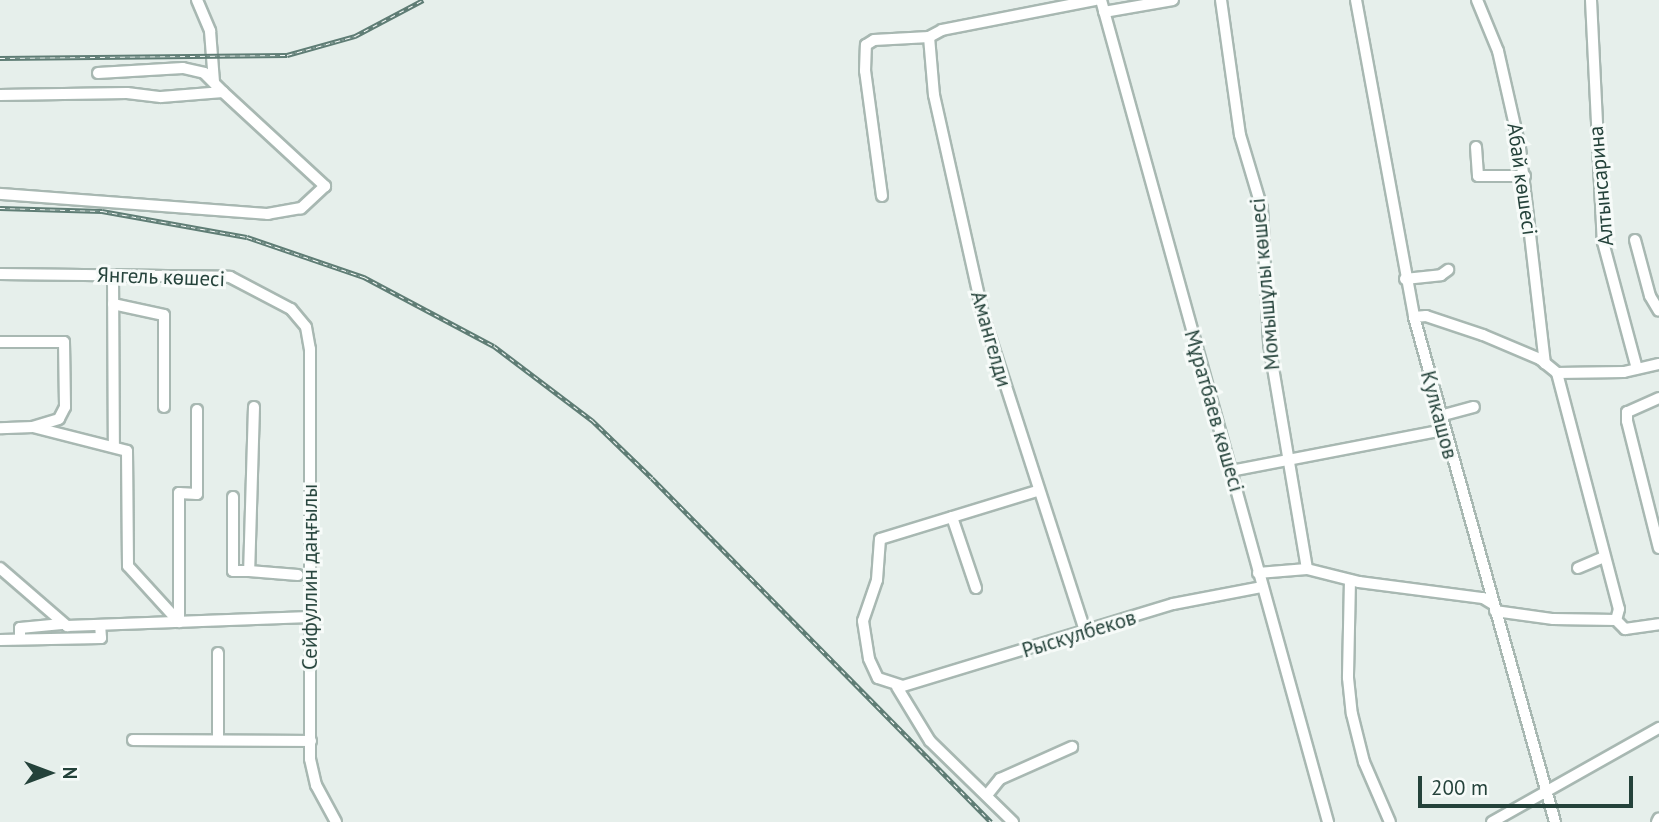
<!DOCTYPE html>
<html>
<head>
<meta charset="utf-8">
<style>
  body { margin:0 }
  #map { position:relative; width:1659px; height:822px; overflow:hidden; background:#e6efeb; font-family:"PT Sans",sans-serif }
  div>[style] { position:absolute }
  .roads { filter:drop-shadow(2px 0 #a8b8b2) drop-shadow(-2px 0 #a8b8b2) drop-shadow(0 2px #a8b8b2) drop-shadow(0 -2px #a8b8b2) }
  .minor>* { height:10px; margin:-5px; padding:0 5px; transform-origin:5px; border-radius:5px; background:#fff }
  .rail>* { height:4.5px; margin-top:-2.25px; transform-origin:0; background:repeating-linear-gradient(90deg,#f7fbf9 0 5px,#5f7d75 0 10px); box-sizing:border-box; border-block:2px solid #5f7d75 }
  span { translate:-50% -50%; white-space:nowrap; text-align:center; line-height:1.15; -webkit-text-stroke:6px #f7fbf9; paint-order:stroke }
  .street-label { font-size:21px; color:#24423a }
  .north { position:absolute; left:14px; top:738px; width:70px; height:70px; -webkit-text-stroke:5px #f7fbf9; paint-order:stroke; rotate:90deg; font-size:19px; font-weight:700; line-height:28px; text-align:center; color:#24423a }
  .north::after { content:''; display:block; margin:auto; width:24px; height:32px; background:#24423a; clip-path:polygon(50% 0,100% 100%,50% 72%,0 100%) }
  .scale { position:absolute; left:1418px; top:776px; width:215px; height:32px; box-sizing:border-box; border:4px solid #24423a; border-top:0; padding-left:9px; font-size:21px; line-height:24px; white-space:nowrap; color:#24423a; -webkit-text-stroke:5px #f7fbf9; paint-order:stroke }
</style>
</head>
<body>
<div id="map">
  <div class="roads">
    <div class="minor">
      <i style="left:197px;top:0;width:34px;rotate:67deg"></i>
      <i style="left:210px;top:31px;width:51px;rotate:85.5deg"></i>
      <i style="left:1101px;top:0;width:853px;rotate:74.56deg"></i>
      <i style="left:1221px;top:0;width:136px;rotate:82deg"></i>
      <i style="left:1240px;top:135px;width:77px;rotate:73.4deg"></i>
      <i style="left:1262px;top:209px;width:135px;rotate:87deg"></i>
      <i style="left:1269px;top:344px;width:228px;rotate:80.4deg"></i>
      <i style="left:1356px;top:0;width:322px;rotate:79.6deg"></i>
      <i style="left:1414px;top:317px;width:524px;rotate:74.4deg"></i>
      <i style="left:1477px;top:0;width:55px;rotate:67.6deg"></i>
      <i style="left:1498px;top:51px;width:99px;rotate:77.2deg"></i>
      <i style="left:1520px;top:148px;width:217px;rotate:83.4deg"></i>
      <i style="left:1591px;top:0;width:242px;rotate:87.2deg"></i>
      <i style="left:1603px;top:242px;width:131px;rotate:75deg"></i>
      <i style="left:1104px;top:12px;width:70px;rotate:-9.9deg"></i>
      <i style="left:929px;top:37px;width:58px;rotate:85.1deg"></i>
      <i style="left:934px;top:95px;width:225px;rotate:77.4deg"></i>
      <i style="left:983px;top:315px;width:335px;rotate:72.1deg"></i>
      <i style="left:98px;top:73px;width:85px;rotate:-3.4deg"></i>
      <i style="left:183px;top:68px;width:22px;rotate:13deg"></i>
      <i style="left:204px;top:73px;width:27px;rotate:45deg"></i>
      <i style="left:0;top:95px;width:127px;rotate:-0.9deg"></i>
      <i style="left:127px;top:93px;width:34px;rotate:7deg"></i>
      <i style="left:161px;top:97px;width:62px;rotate:-4.6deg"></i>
      <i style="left:223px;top:92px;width:139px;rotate:42.7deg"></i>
      <i style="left:325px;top:186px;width:33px;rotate:137deg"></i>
      <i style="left:301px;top:208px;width:34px;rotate:170deg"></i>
      <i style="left:268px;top:214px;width:269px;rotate:-175.7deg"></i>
      <i style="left:1476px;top:147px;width:29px;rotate:86deg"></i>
      <i style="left:1478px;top:176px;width:47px"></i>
      <i style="left:882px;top:196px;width:126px;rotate:-97.7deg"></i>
      <i style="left:865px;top:71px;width:26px;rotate:-88deg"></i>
      <i style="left:866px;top:45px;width:9px;rotate:-32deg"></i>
      <i style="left:874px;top:40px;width:55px;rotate:-3.1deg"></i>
      <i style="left:929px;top:37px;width:15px;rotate:-28deg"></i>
      <i style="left:942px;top:30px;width:156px;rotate:-11.1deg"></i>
      <i style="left:1635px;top:240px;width:58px;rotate:75deg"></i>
      <i style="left:1650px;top:296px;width:17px;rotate:59deg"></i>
      <i style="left:0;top:274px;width:230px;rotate:0.7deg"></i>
      <i style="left:230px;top:277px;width:69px;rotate:27.7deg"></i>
      <i style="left:291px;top:309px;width:23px;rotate:50deg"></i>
      <i style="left:306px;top:327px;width:22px;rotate:80deg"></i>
      <i style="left:310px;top:349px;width:410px;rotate:90deg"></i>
      <i style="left:310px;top:759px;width:27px;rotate:77deg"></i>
      <i style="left:316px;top:785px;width:42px;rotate:61.6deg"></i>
      <i style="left:113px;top:275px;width:170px;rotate:89.7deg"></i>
      <i style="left:1405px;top:279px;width:36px;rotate:-6deg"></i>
      <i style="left:1441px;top:275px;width:9px;rotate:-36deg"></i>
      <i style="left:113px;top:304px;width:52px;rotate:12.2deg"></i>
      <i style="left:164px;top:315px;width:92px;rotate:90deg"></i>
      <i style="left:1414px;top:317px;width:12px;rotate:-5deg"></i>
      <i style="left:1426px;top:316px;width:60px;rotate:18.4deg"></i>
      <i style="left:1483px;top:335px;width:62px;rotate:22.8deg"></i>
      <i style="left:1540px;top:359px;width:22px;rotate:39deg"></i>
      <i style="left:1557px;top:373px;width:67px;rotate:-0.9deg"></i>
      <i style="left:1624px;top:372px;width:36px;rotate:-13deg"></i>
      <i style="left:0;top:342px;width:64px"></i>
      <i style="left:64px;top:342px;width:65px;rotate:89.1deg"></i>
      <i style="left:65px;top:407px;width:13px;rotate:117deg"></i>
      <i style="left:59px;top:419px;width:27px;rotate:163deg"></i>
      <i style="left:33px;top:427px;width:33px;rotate:178deg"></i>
      <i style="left:1557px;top:373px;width:244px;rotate:75.3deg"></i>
      <i style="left:1619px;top:609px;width:11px;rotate:105deg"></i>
      <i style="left:1659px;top:398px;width:35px;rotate:156deg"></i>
      <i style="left:1627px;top:412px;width:9px;rotate:90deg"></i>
      <i style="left:1627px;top:421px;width:131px;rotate:75.9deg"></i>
      <i style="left:254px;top:407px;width:164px;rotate:91.7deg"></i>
      <i style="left:249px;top:571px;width:49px;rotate:4.7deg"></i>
      <i style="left:1440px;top:416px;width:35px;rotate:-15deg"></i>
      <i style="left:33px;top:427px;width:97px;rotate:14.3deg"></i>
      <i style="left:127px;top:451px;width:115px;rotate:89.5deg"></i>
      <i style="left:128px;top:566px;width:76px;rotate:47.7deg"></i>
      <i style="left:1231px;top:471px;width:216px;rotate:-10.9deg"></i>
      <i style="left:1037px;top:491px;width:164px;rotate:163deg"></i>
      <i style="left:880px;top:539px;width:41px;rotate:94.2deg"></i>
      <i style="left:877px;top:580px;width:43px;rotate:108.9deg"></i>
      <i style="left:863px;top:621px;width:38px;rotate:81deg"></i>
      <i style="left:869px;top:659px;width:21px;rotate:65deg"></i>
      <i style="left:878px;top:678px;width:26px;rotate:18deg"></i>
      <i style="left:903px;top:686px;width:282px;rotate:-16.9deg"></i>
      <i style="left:1173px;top:604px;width:91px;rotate:-10.8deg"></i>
      <i style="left:233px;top:497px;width:74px;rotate:90deg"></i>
      <i style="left:233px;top:571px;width:16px"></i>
      <i style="left:952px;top:517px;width:75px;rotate:71.3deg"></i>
      <i style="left:0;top:568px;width:89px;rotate:40.9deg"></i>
      <i style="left:67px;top:626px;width:243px;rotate:-2.1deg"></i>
      <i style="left:1578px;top:568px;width:28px;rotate:-23deg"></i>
      <i style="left:1258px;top:573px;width:49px;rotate:-4.7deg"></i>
      <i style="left:1307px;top:569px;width:54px;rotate:14deg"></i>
      <i style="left:1359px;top:582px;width:125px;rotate:7.4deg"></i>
      <i style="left:1483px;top:598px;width:12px;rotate:31deg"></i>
      <i style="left:1350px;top:580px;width:98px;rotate:91.2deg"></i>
      <i style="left:1348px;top:678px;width:36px;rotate:84deg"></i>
      <i style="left:1352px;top:714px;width:49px;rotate:76deg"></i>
      <i style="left:1364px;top:762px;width:65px;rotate:66.6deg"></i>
      <i style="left:1495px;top:611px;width:59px;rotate:7.9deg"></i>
      <i style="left:1553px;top:619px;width:63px;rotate:0.9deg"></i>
      <i style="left:1616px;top:620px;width:13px;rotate:45deg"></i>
      <i style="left:1625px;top:629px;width:34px;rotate:-8deg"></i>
      <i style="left:179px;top:622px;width:129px;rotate:-90deg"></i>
      <i style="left:179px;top:493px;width:18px;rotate:3deg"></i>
      <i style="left:197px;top:494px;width:84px;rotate:-90deg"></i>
      <i style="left:20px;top:639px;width:11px;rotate:-90deg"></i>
      <i style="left:20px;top:628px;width:42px;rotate:-5.4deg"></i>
      <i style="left:0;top:640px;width:101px;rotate:-1.1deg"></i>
      <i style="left:101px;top:638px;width:13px;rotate:-94deg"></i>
      <i style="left:897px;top:687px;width:63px;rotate:58.6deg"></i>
      <i style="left:930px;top:741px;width:116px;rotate:44.3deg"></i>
      <i style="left:133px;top:740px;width:178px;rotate:0.3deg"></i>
      <i style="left:218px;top:740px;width:87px;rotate:-90deg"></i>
      <i style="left:987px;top:795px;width:21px;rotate:-51deg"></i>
      <i style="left:1000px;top:779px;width:79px;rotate:-24deg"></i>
      <i style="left:1492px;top:822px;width:192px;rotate:-29.4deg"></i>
      <i style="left:1657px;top:822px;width:4px;rotate:-63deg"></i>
    </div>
  </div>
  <div class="rail">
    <i style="left:0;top:58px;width:287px;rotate:-0.6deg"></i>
    <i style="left:287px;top:55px;width:71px;rotate:-15.6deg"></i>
    <i style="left:355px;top:36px;width:77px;rotate:-27.9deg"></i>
    <i style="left:0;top:208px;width:102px;rotate:1.7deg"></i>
    <i style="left:102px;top:211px;width:147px;rotate:10.2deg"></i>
    <i style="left:247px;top:237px;width:124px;rotate:18.9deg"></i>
    <i style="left:364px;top:277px;width:147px;rotate:28deg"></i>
    <i style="left:494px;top:346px;width:123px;rotate:37.1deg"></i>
    <i style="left:592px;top:420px;width:83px;rotate:44deg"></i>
    <i style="left:652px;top:478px;width:483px;rotate:45.4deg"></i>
  </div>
  <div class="street-label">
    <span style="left:1522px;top:179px;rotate:82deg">Абай көшесі</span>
    <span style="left:1601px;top:186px;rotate:-95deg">Алтынсарина</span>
    <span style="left:161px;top:277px;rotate:2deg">Янгель көшесі</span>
    <span style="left:1265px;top:284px;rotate:-95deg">Момышұлы көшесі</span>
    <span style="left:991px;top:339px;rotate:74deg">Амангелди</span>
    <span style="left:1214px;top:411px;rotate:74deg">Мұратбаев көшесі</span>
    <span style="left:1439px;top:415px;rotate:75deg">Кулкашов</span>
    <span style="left:310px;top:577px;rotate:-90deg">Сейфуллин даңғылы</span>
    <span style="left:1079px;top:634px;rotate:-17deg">Рыскулбеков</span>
  </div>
  <div class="north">N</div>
  <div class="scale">200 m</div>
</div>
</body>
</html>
